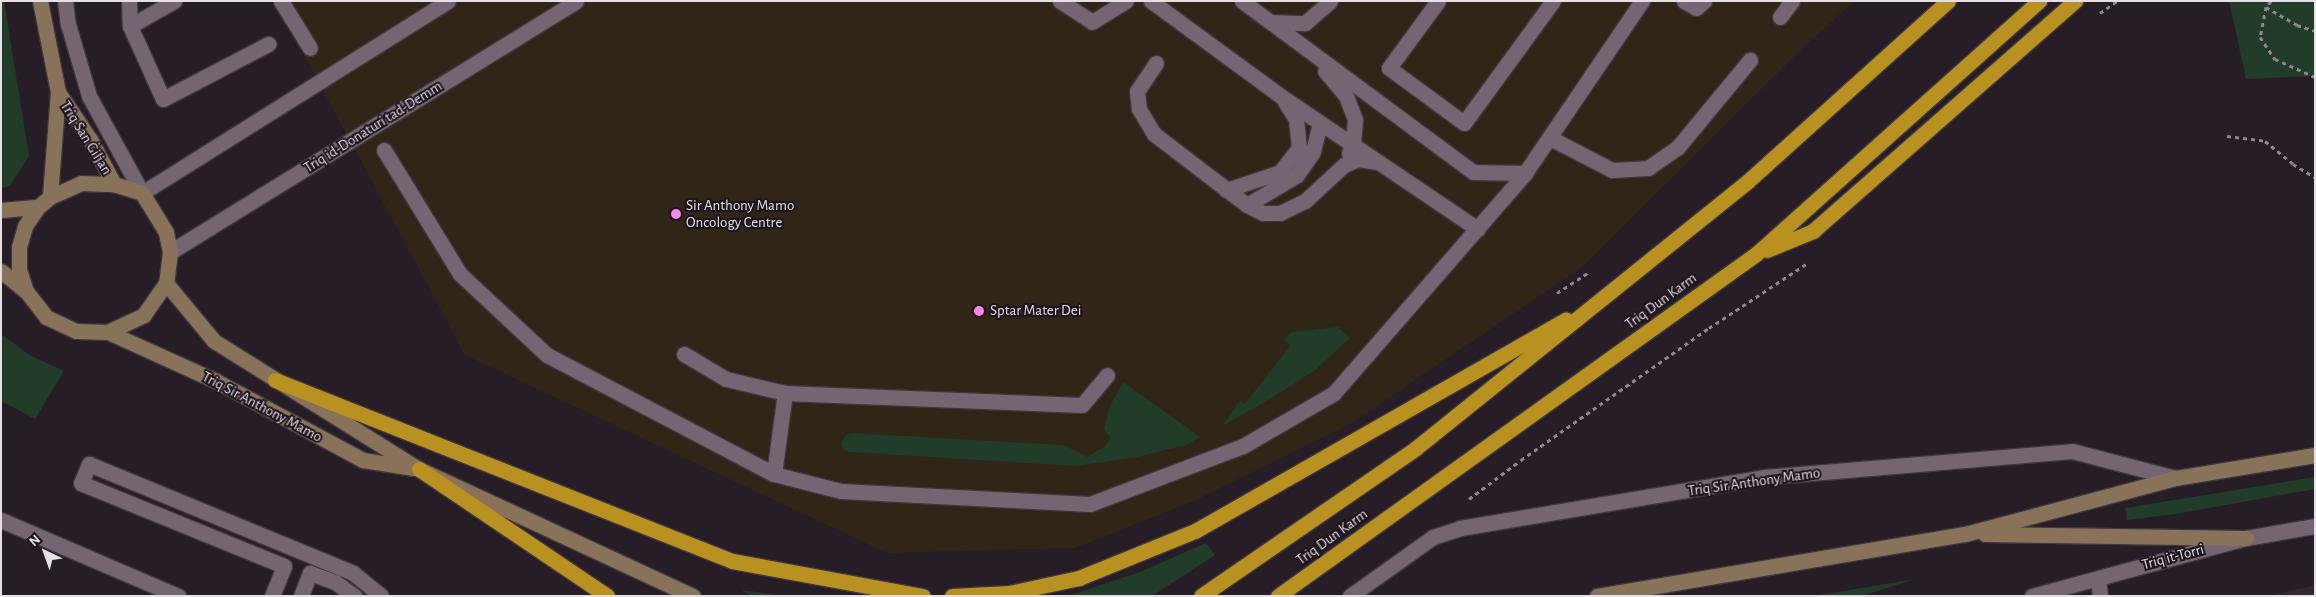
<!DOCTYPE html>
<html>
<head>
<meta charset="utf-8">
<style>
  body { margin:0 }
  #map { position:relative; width:2316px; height:597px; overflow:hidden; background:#271d27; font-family:"Alegreya Sans",sans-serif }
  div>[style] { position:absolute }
  .commercial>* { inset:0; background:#342733 }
  .medical>* { inset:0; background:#302617 }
  .green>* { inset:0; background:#223c2a }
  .path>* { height:3px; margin-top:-1.5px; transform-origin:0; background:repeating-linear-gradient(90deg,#8e858e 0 4px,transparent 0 8px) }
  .roads { filter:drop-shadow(1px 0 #3f373e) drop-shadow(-1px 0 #3f373e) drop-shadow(0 1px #3f373e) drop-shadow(0 -1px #3f373e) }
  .lane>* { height:15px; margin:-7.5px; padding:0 7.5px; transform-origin:7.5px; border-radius:7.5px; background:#736672 }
  .street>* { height:15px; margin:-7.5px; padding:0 7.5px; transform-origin:7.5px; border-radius:7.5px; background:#736672 }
  .secondary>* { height:15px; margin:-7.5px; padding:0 7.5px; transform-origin:7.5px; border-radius:7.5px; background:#88735a }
  .highway>* { height:15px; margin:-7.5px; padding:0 7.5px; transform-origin:7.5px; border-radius:7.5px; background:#b99121 }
  .dots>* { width:14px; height:14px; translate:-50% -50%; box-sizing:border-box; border:2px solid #1e141d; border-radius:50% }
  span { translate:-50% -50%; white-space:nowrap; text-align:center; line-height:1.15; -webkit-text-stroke:4px #1e141d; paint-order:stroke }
  .street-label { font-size:15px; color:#e7dfe6 }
  .poi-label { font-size:15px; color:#e7dfe6 }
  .left { translate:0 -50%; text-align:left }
  .frame { position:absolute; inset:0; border:2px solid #e7dfe6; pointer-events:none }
  .north { position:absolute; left:20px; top:527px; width:50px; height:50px; -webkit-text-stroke:4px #1e141d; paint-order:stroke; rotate:318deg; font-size:14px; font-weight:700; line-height:20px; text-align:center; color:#e7dfe6 }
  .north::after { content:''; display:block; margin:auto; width:18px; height:22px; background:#e7dfe6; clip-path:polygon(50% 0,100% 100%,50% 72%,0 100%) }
</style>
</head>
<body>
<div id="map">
  <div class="commercial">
    <i style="clip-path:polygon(2315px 585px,2315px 596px,2267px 596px)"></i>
  </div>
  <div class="medical">
    <i style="clip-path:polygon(275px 1px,1854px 1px,1807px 44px,1582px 267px,1350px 424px,1196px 500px,1075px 548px,887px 553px,465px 355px)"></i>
  </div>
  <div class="green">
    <i style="clip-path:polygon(1px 1px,4px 1px,29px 156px,10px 186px,1px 188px)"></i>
    <i style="clip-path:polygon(2229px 1px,2315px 1px,2315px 76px,2246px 79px)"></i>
    <i style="clip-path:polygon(1338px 327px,1350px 338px,1314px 371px,1270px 399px,1222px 426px,1240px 401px,1245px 404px,1290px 346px,1284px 339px,1292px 332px)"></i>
    <i style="clip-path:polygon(1px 334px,31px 356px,64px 371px,35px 419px,1px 401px)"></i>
    <i style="clip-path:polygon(1123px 382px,1200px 437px,1186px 445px,1137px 457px,1076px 466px,850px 452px,844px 450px,841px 443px,846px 435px,852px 433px,1064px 445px,1087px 457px,1105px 446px,1111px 438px,1104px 430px,1109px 408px)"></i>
    <i style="clip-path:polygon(2315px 477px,2315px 489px,2176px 514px,2127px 520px,2125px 508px)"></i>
    <i style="clip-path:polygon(1206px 543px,1215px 555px,1152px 596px,1068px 596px,1140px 572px)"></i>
    <i style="clip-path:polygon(1915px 579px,1862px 596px,1813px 596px)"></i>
    <i style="clip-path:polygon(741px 590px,786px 596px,752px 596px)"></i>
  </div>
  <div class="path">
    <i style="left:2271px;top:1px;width:8px;rotate:130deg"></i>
    <i style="left:2266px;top:7px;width:31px;rotate:101deg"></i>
    <i style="left:2260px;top:37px;width:27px;rotate:56deg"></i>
    <i style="left:2275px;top:59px;width:44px;rotate:24.2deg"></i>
    <i style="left:2266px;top:7px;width:36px;rotate:30deg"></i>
    <i style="left:2297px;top:25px;width:19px;rotate:18deg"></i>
    <i style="left:2100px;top:13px;width:21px;rotate:-35deg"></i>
    <i style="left:2227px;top:136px;width:38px;rotate:7deg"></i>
    <i style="left:2265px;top:141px;width:36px;rotate:39deg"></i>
    <i style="left:2293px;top:164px;width:26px;rotate:31deg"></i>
    <i style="left:1557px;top:293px;width:37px;rotate:-33deg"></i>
    <i style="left:1469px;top:499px;width:65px;rotate:-36.9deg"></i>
    <i style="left:1521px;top:460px;width:230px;rotate:-35.1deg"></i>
    <i style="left:1709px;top:328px;width:116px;rotate:-33.4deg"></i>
  </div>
  <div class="roads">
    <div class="lane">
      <i style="left:65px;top:1px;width:23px;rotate:83deg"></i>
      <i style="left:68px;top:24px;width:75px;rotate:73.7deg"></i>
      <i style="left:89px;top:96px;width:111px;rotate:61.3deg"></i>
      <i style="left:142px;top:193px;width:361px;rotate:-32.1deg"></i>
      <i style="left:129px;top:1px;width:25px;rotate:88deg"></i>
      <i style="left:130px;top:26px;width:80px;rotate:65.7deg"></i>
      <i style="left:163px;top:99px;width:119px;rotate:-27.6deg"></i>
      <i style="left:281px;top:1px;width:55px;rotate:58.3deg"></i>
      <i style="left:1060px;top:1px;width:38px;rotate:33deg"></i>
      <i style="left:1092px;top:22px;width:40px;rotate:-32deg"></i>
      <i style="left:1151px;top:1px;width:162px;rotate:36.2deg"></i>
      <i style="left:1282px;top:97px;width:236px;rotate:34deg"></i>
      <i style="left:1242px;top:1px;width:287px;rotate:36.5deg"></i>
      <i style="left:1473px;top:172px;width:52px;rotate:1.1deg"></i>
      <i style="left:1438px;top:1px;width:83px;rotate:126.2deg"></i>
      <i style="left:1389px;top:68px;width:93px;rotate:36.3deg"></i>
      <i style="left:1464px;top:123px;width:151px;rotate:-53.9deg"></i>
      <i style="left:1684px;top:1px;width:14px;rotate:30deg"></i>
      <i style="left:1696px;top:8px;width:11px;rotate:-41deg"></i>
      <i style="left:1780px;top:17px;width:20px;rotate:-53deg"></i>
      <i style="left:1271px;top:22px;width:34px;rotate:2deg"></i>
      <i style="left:1305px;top:23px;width:33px;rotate:-41deg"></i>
      <i style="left:130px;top:26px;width:51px;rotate:-29.6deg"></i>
      <i style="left:1156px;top:63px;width:34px;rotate:124deg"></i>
      <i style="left:1137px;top:91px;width:18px;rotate:84deg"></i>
      <i style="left:1139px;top:109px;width:29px;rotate:59deg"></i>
      <i style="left:1154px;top:134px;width:117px;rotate:37.4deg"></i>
      <i style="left:1325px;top:71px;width:33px;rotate:50deg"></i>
      <i style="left:1346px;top:96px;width:26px;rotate:69deg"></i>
      <i style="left:1355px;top:120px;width:25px;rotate:95deg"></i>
      <i style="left:1353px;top:145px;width:9px;rotate:117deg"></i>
      <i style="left:1320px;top:123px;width:30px;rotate:104deg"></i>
      <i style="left:1313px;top:152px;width:28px;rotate:125deg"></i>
      <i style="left:1297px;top:175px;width:58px;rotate:149deg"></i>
      <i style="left:1247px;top:205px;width:18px;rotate:27deg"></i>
      <i style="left:1263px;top:213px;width:17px"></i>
      <i style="left:1280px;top:213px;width:28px;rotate:-26deg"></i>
      <i style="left:1305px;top:201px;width:53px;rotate:-42.7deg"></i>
      <i style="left:1344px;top:165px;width:15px;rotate:-23deg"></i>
      <i style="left:1358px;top:159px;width:18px;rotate:9deg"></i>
      <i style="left:1550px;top:138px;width:70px;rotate:27.3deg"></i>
      <i style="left:1612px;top:170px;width:36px;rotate:-3deg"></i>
      <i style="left:1648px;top:168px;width:37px;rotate:-35deg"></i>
      <i style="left:1678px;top:147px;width:113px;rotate:-50.4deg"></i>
      <i style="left:384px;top:150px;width:145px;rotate:58.5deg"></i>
      <i style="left:460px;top:274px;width:119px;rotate:43deg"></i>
      <i style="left:547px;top:355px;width:256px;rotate:27.7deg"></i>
      <i style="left:774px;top:474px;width:69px;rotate:14.2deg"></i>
      <i style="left:841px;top:491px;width:249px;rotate:3deg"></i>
      <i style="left:1090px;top:504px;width:164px;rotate:-20.8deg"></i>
      <i style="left:1243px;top:446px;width:105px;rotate:-30.2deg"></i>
      <i style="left:1334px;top:393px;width:291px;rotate:-49deg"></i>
      <i style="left:1525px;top:173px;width:208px;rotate:-55.8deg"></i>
      <i style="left:1226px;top:190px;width:57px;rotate:-18.4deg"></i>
      <i style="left:1280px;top:172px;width:31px;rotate:-52deg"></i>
      <i style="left:1299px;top:148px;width:29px;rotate:-96deg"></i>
      <i style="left:1296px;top:119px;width:20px;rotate:-123deg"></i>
      <i style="left:170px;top:252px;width:477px;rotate:-31.7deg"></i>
      <i style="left:684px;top:354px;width:49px;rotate:30.8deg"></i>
      <i style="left:726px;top:379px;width:61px;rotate:13.3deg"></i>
      <i style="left:785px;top:393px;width:297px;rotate:2.3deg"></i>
      <i style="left:1082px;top:405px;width:39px;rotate:-50deg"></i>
      <i style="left:774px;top:474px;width:82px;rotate:-82.3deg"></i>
      <i style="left:1px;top:520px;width:193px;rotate:23.2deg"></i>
      <i style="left:272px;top:596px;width:32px;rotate:-68deg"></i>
      <i style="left:284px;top:566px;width:219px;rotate:-157.8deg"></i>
      <i style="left:81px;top:483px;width:21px;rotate:-67deg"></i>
      <i style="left:89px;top:464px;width:286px;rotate:22.4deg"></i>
      <i style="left:353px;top:573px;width:36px;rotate:39deg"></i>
      <i style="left:301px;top:596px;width:25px;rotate:-69deg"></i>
      <i style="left:310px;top:573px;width:27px;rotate:20deg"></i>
      <i style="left:335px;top:582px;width:24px;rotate:36deg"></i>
    </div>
    <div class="street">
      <i style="left:2098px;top:579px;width:17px;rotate:83deg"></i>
      <i style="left:1350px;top:596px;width:102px;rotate:-35.4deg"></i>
      <i style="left:1433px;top:537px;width:28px;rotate:-18deg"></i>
      <i style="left:1460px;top:528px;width:308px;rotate:-9.5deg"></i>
      <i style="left:1764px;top:477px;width:309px;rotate:-4.8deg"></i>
      <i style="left:2072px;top:451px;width:107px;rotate:14.6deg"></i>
      <i style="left:2032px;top:596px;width:222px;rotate:-15.2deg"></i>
      <i style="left:2246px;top:538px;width:70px;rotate:-9.9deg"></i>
    </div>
    <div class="secondary">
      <i style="left:40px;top:1px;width:93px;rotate:78.8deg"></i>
      <i style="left:58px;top:92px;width:105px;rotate:94.4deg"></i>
      <i style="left:58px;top:92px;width:59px;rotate:56deg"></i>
      <i style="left:91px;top:141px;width:49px;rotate:61.9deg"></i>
      <i style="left:1px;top:210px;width:37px;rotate:-5deg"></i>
      <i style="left:1px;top:271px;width:32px;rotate:39deg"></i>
      <i style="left:26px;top:291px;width:33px;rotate:52deg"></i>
      <i style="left:46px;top:317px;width:33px;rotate:25deg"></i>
      <i style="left:76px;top:331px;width:32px;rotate:2deg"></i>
      <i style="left:108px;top:332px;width:119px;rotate:24.4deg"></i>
      <i style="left:216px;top:381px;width:167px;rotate:28.3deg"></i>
      <i style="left:363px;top:460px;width:51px;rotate:9.1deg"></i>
      <i style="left:166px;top:283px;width:75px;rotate:50.4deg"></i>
      <i style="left:214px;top:341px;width:242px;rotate:32deg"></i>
      <i style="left:419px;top:469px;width:302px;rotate:24.9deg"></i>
      <i style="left:26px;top:291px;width:22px;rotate:-108deg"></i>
      <i style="left:19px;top:270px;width:23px;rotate:-90deg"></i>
      <i style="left:19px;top:247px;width:22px;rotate:-74deg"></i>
      <i style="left:25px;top:226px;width:23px;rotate:-56deg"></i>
      <i style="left:38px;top:207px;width:16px;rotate:-40deg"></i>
      <i style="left:50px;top:197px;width:34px;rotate:-24deg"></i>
      <i style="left:81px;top:183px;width:33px;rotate:2deg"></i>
      <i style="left:114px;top:184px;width:29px;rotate:18deg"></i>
      <i style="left:142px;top:193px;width:46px;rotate:58.4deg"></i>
      <i style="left:166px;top:232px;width:20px;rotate:79deg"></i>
      <i style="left:170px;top:252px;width:31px;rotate:97deg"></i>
      <i style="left:166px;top:283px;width:39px;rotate:125deg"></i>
      <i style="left:144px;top:315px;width:40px;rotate:155deg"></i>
      <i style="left:1985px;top:534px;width:261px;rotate:0.9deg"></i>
      <i style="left:1597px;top:596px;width:373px;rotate:-9.6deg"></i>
      <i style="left:1965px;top:534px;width:218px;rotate:-14.9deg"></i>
      <i style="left:2176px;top:478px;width:141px;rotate:-9.4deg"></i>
    </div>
    <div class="highway">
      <i style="left:1767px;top:250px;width:50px;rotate:-22.4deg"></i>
      <i style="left:1813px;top:231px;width:349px;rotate:-41.3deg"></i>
      <i style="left:275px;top:380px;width:492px;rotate:21.6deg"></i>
      <i style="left:732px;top:561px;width:194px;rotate:10.4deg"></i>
      <i style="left:419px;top:469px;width:227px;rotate:34deg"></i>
      <i style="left:952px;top:596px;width:57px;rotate:-3deg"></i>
      <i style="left:1009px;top:593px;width:72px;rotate:-12.1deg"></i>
      <i style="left:1079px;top:578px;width:125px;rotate:-22.1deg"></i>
      <i style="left:1195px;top:531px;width:427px;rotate:-29.7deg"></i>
      <i style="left:1201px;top:596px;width:261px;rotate:-34.5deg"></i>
      <i style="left:1416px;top:448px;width:426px;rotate:-38.8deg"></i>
      <i style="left:1748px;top:181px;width:269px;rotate:-42deg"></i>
      <i style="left:1278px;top:596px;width:588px;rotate:-35.58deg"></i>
      <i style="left:1756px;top:254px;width:380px;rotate:-41.8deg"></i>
    </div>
  </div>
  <div class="dots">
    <i style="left:676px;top:214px;background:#fb86e4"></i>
    <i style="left:979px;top:311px;background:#fb86e4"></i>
  </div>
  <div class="street-label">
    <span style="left:373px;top:127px;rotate:-32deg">Triq id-Donaturi tad-Demm</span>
    <span style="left:86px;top:138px;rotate:58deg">Triq San Ġiljan</span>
    <span style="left:1661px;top:301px;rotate:-36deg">Triq Dun Karm</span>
    <span style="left:262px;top:407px;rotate:28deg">Triq Sir Anthony Mamo</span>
    <span style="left:1754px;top:482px;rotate:-8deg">Triq Sir Anthony Mamo</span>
    <span style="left:1332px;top:537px;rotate:-36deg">Triq Dun Karm</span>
    <span style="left:2173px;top:557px;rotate:-15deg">Triq it-Torri</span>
  </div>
  <div class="poi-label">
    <span class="left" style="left:686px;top:214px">Sir Anthony Mamo<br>Oncology Centre</span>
    <span class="left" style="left:990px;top:311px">Sptar Mater Dei</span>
  </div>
  <div class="frame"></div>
  <div class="north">N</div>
</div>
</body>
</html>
